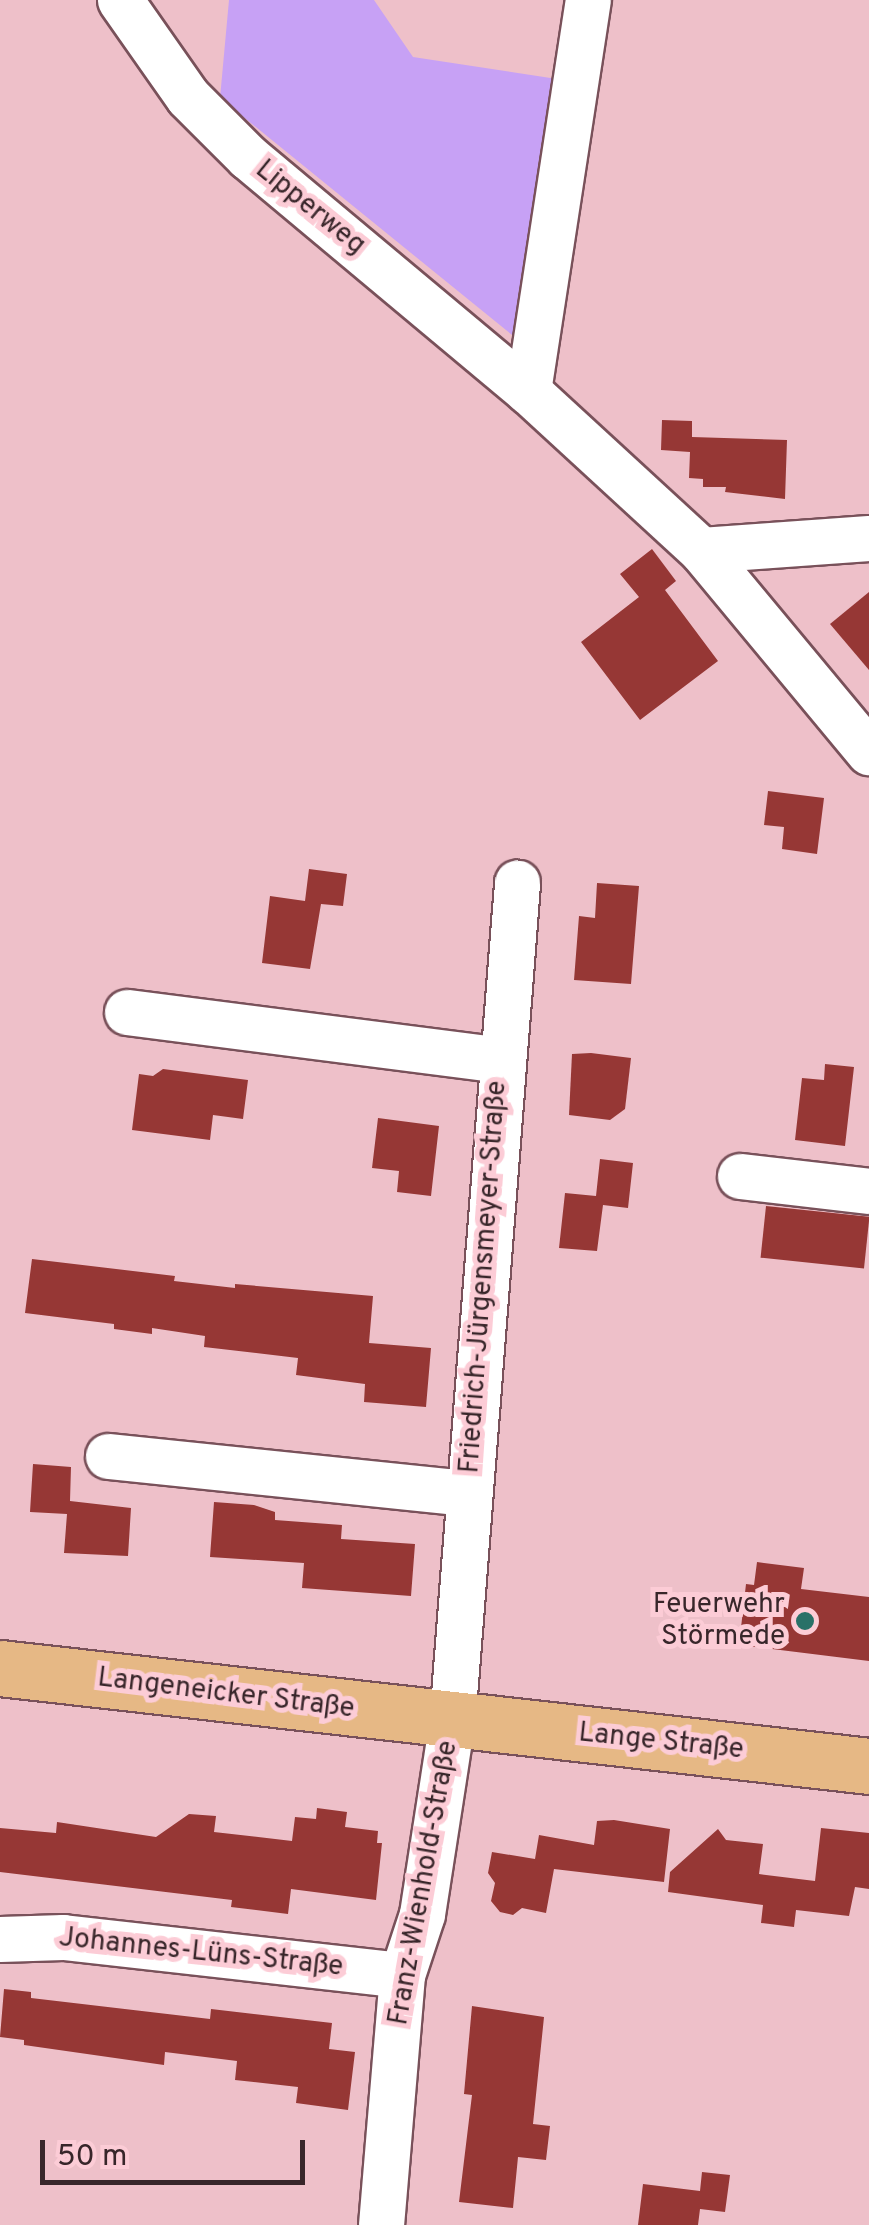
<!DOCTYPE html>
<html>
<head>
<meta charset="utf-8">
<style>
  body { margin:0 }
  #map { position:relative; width:869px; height:2225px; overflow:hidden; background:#eec0c9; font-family:Overpass,sans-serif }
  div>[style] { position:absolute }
  .green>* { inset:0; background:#c7a1f5 }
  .building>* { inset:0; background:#963735; transform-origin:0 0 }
  .roads { filter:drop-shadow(2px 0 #79515a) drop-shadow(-2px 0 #79515a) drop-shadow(0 2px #79515a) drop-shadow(0 -2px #79515a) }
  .minor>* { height:45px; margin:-22.5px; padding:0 22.5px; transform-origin:22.5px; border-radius:22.5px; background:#fff }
  .major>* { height:55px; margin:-27.5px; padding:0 27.5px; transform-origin:27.5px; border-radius:27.5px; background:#e6b885 }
  .dots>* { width:28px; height:28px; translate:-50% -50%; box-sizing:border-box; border:5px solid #fcccd6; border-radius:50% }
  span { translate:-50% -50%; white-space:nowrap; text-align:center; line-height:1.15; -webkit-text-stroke:10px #fcccd6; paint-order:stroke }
  .street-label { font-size:28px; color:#38262a }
  .poi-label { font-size:28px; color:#38262a }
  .right { translate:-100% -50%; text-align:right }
  .scale { position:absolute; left:40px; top:2140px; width:265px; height:45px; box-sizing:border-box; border:5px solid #38262a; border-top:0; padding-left:12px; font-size:30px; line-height:35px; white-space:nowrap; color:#38262a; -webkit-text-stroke:8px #fcccd6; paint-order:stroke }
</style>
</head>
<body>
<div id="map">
  <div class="green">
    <i style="clip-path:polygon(229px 0,374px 0,413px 57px,557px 79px,517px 339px,220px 98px)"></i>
  </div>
  <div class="building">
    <i style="clip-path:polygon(662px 420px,692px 421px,692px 437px,787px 440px,785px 499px,725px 492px,726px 487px,703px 487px,703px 479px,689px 478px,690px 452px,661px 450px)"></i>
    <i style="clip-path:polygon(652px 549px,676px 581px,665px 590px,718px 661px,640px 720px,581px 642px,639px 597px,620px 574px)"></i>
    <i style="clip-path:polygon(869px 592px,869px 670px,830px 624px)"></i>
    <i style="clip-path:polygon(768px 791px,824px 798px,817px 854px,782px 849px,784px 827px,764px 825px)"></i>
    <i style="clip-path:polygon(309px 869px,347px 874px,343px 906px,321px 904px,310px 969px,262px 963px,270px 896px,305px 901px)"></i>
    <i style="clip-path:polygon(597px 883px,639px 886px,631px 984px,574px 980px,579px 916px,595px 918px)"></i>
    <i style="clip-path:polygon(591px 1053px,631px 1058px,625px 1109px,610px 1120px,569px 1115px,572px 1054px)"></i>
    <i style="clip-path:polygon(825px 1064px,854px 1067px,845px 1146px,795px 1140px,802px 1078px,824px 1080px)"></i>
    <i style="clip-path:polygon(163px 1069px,248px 1080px,243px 1119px,213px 1115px,210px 1140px,132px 1130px,139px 1074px,153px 1076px)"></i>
    <i style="clip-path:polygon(378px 1118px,439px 1126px,431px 1196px,397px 1192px,399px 1171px,372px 1168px)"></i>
    <i style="clip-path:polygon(600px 1159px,633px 1163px,628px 1208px,603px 1205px,597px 1251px,559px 1248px,565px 1193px,596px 1196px)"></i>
    <i style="left:766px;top:1206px;width:104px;height:52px;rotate:6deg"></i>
    <i style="clip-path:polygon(32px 1259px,175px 1276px,174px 1281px,235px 1288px,235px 1284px,373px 1296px,369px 1343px,431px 1348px,426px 1407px,364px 1402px,365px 1384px,296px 1375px,298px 1358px,204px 1347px,205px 1336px,152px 1328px,152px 1334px,114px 1329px,114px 1324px,25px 1313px)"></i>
    <i style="clip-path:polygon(33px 1464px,71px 1467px,70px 1501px,131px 1508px,128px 1556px,64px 1553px,67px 1514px,30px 1512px)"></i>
    <i style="clip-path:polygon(214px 1502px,254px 1505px,275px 1512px,275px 1520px,342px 1525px,341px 1539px,415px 1544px,411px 1596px,302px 1588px,304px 1563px,210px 1557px)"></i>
    <i style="clip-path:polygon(757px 1562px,804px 1568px,801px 1589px,869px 1597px,869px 1661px,739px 1645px,746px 1584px,754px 1585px)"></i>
    <i style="clip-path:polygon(317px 1808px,347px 1812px,345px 1827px,378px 1831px,377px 1843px,382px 1843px,376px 1900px,291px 1889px,288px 1914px,231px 1907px,232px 1900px,0 1872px,0 1828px,56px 1833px,57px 1822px,156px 1837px,189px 1814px,216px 1816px,214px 1832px,292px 1841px,295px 1817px,316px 1819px)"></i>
    <i style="clip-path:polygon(614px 1820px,670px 1829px,664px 1882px,554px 1869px,546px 1913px,522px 1908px,513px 1915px,500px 1912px,491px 1901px,495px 1883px,488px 1873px,492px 1852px,535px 1859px,539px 1835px,594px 1845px,597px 1821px)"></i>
    <i style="clip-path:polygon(821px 1828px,869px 1833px,869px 1889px,855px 1887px,849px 1916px,796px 1910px,794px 1927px,761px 1923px,763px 1905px,668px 1892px,670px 1872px,718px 1829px,726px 1840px,763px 1844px,759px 1874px,815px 1881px)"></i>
    <i style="clip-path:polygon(4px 1989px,31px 1992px,31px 1998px,210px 2019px,211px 2009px,332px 2023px,329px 2049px,355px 2052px,348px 2110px,296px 2103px,298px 2087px,235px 2080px,237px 2061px,165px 2052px,164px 2065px,24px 2045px,24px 2040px,0 2037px)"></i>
    <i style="clip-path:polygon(472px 2006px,544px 2017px,533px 2124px,550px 2126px,546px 2160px,518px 2157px,513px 2208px,459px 2202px,472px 2095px,464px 2094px)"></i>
    <i style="clip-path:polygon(702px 2172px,730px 2175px,725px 2212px,700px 2209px,698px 2225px,638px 2225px,643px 2184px,700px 2191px)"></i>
  </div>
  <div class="roads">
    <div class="minor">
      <i style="left:120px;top:0;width:118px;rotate:55deg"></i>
      <i style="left:188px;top:97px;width:85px;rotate:45deg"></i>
      <i style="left:248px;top:157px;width:365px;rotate:39.9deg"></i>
      <i style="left:528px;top:391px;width:235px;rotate:42.6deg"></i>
      <i style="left:701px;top:550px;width:263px;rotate:50.3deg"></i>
      <i style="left:528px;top:391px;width:396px;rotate:-81.3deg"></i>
      <i style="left:701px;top:550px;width:168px;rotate:-4.1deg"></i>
      <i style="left:127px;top:1012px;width:376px;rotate:7.3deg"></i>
      <i style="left:740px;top:1176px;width:130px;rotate:6.6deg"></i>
      <i style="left:108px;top:1456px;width:363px;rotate:5.9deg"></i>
      <i style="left:0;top:1939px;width:63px;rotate:-1.8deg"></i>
      <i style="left:63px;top:1937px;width:341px;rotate:6.4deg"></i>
      <i style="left:381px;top:2225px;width:251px;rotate:-85.2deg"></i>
      <i style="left:402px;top:1975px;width:64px;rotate:-71.8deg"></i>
      <i style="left:422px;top:1914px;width:195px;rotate:-81.2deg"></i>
      <i style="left:452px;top:1721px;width:841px;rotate:-85.56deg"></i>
    </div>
    <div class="major">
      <i style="left:0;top:1668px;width:875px;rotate:6.43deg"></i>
    </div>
  </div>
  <div class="dots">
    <i style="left:805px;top:1621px;background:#297168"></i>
  </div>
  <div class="street-label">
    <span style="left:310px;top:208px;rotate:39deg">Lipperweg</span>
    <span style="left:484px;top:1277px;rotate:-86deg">Friedrich-Jürgensmeyer-Straße</span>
    <span style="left:226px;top:1694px;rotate:7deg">Langeneicker Straße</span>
    <span style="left:661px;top:1742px;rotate:6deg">Lange Straße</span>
    <span style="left:424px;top:1883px;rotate:-80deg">Franz-Wienhold-Straße</span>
    <span style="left:201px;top:1953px;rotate:6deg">Johannes-Lüns-Straße</span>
  </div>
  <div class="poi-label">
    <span class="right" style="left:785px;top:1621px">Feuerwehr<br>Störmede</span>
  </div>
  <div class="scale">50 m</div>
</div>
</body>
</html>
